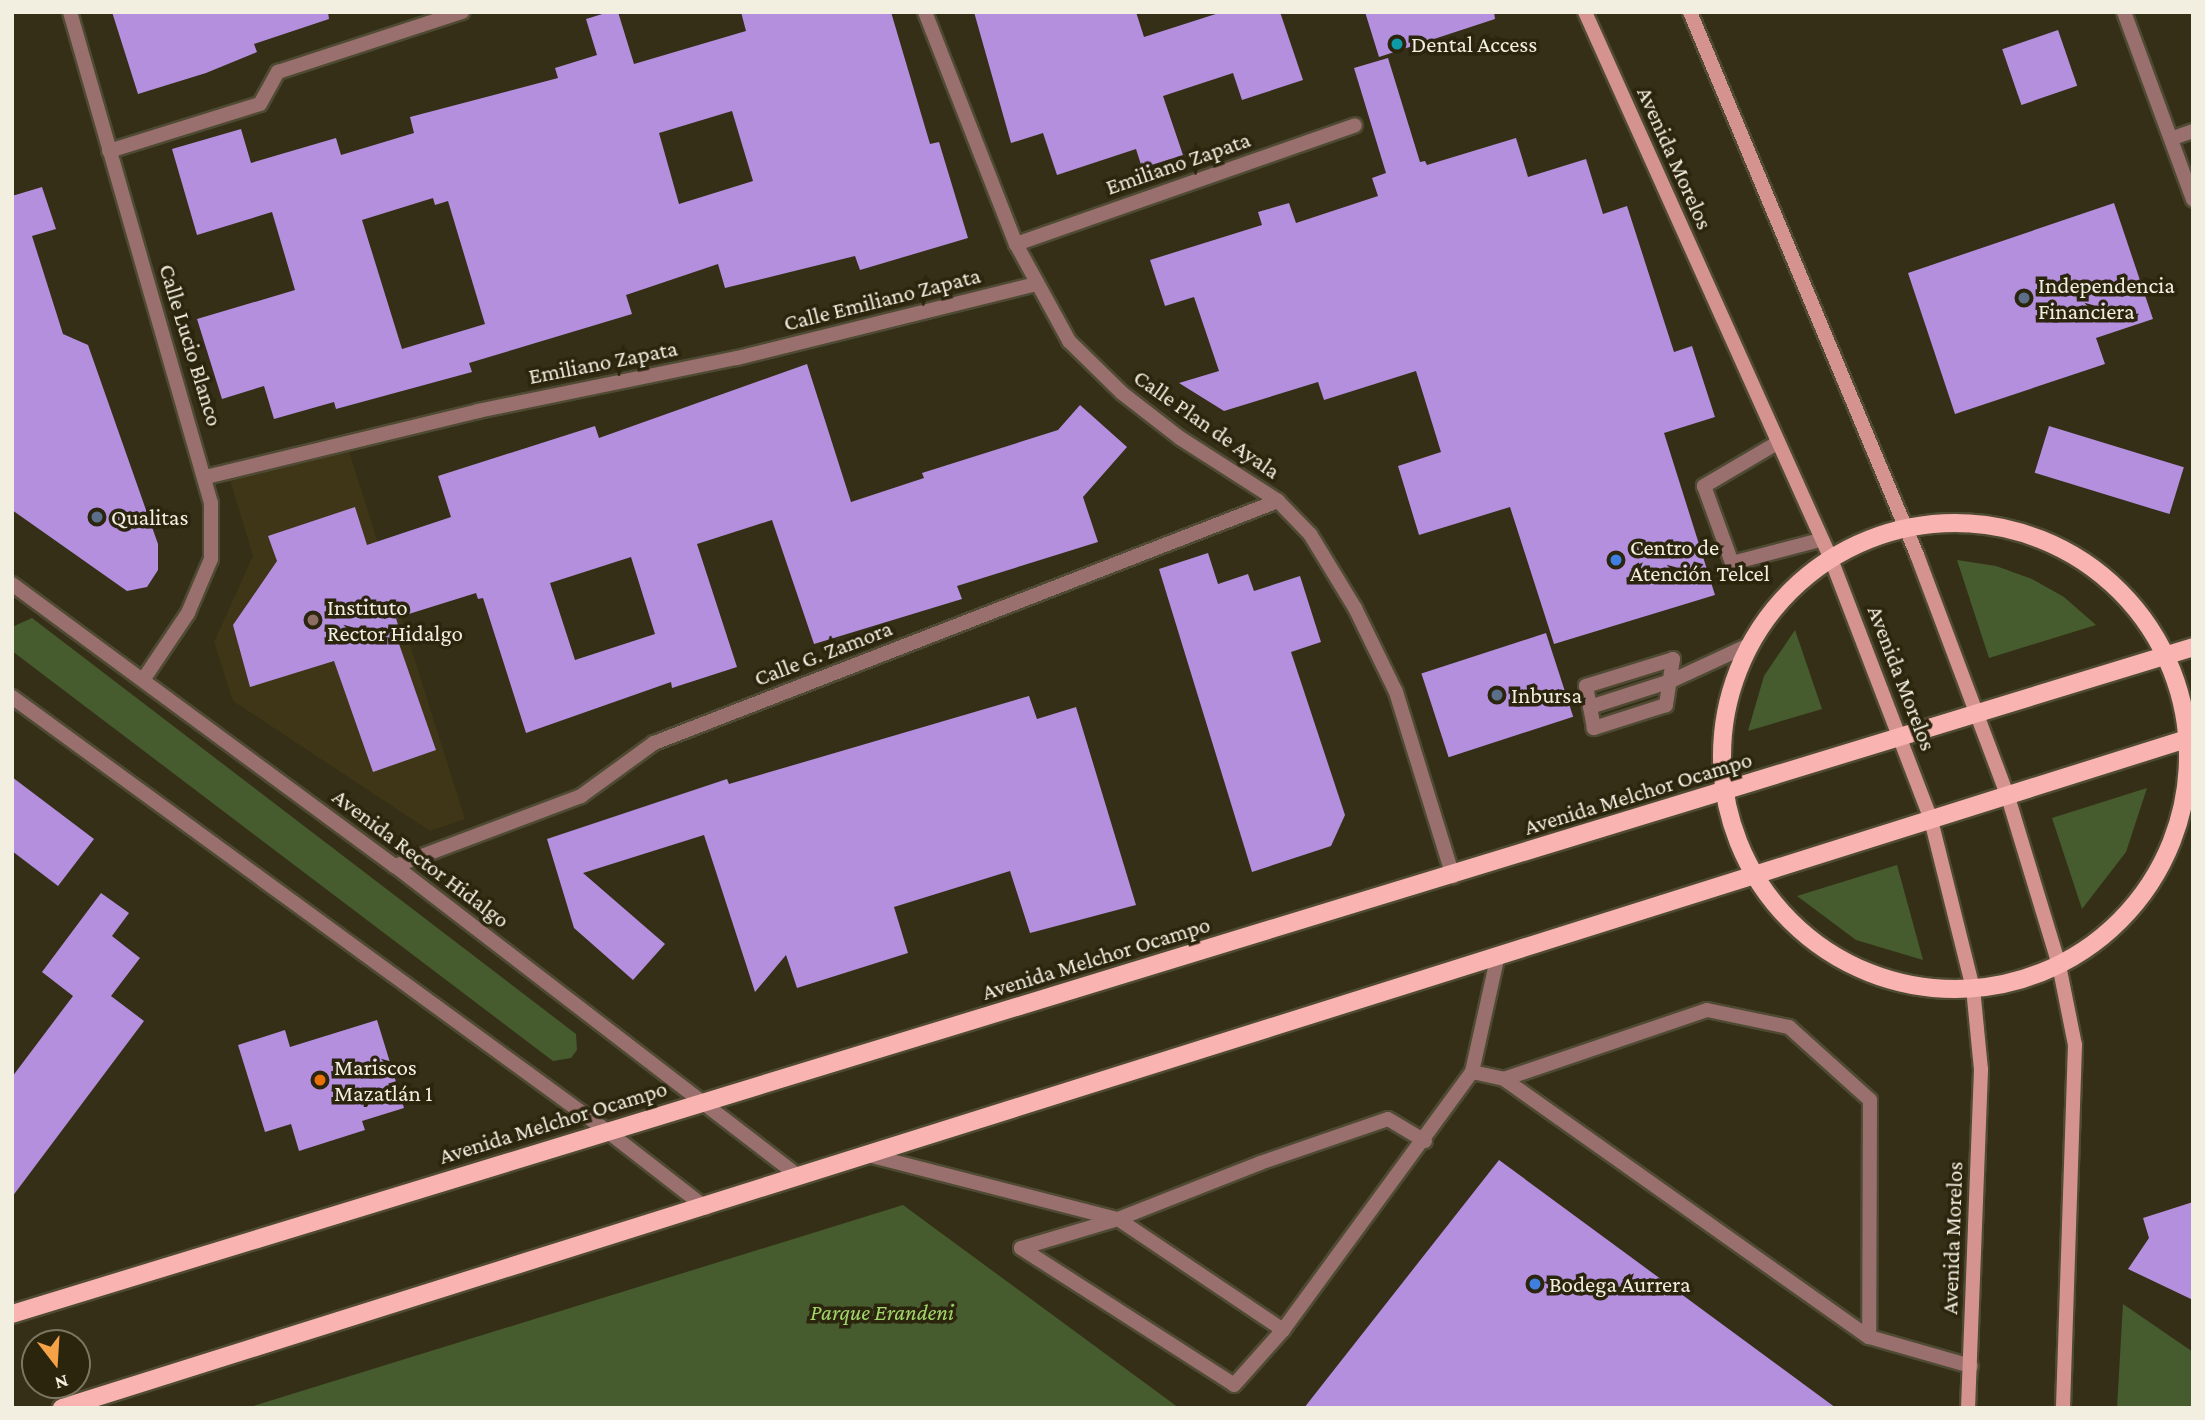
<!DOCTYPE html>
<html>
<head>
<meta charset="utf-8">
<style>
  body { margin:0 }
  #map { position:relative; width:2205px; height:1420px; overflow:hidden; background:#352f17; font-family:"Crimson Pro",serif }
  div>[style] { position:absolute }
  .built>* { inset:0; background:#3e3616 }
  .green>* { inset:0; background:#465c2e }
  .building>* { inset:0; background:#b38fde; transform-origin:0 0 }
  .roads { filter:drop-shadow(2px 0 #4f4a33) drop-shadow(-2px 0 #4f4a33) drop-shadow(0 2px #4f4a33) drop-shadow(0 -2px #4f4a33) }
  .service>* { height:14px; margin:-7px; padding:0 7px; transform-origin:7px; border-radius:7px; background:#99706d }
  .pedestrian>* { height:14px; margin:-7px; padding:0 7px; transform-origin:7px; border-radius:7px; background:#99706d }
  .minor>* { height:14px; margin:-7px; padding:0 7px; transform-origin:7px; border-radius:7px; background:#99706d }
  .tertiary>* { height:14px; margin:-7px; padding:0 7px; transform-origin:7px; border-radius:7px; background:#99706d }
  .secondary>* { height:14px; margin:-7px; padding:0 7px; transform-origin:7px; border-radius:7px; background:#d59390 }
  .primary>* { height:18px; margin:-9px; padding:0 9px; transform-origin:9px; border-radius:9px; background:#f9b4b1 }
  .primary>.ring { margin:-9px; padding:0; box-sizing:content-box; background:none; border:18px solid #f9b4b1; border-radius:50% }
  .dots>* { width:19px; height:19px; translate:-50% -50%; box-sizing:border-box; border:4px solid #2b250d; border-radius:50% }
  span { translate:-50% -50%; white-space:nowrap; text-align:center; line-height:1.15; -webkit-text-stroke:7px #2b250d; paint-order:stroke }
  .poi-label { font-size:23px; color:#f2eee0 }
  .left { translate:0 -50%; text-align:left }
  .street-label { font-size:23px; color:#f2eee0 }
  .park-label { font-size:23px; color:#a2d56a; font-style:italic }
  .frame { position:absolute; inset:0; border:14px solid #f2eee0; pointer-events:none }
  .north { position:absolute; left:21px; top:1329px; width:70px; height:70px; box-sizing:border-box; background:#2b250d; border:2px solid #7b7561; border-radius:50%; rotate:163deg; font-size:19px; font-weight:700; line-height:28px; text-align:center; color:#f2eee0 }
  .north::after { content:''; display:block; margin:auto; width:24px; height:32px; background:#f6a247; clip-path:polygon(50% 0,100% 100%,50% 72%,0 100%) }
</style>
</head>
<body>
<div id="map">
  <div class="built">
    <i style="clip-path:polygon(347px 445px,465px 819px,430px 831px,233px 701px,214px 642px,253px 556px,230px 480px)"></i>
  </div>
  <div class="green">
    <i style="clip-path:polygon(1957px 560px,1996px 566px,2032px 579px,2064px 597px,2096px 625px,1989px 658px)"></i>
    <i style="clip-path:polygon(32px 618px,576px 1034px,577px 1050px,571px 1058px,553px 1061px,12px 651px,12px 627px)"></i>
    <i style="clip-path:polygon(1795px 630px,1822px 709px,1748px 731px,1764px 676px)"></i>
    <i style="clip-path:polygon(2147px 788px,2126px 852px,2082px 909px,2052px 818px)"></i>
    <i style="clip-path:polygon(1897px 865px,1923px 960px,1856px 940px,1797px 896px)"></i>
    <i style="clip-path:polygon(903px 1205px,1179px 1408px,247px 1408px)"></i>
    <i style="clip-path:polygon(2123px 1304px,2193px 1352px,2193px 1408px,2117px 1408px)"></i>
  </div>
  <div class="building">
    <i style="clip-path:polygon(112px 12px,328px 12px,329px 19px,254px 44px,257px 52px,206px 73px,138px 94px)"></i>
    <i style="clip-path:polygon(evenodd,609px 12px,618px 12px,634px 64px,746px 31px,741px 12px,891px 12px,930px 144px,939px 142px,968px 238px,860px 270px,855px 256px,725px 288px,718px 264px,626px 295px,632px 314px,469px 363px,472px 372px,336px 409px,334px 402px,274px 419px,264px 386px,222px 399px,197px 319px,295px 290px,272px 212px,197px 235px,172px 149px,241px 129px,251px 163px,336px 138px,341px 155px,414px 133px,410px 117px,558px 78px,555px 68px,597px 55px,586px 19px,609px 12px,732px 111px,753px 181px,679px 204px,659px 133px,732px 111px,609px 12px,433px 198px,435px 205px,448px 201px,485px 324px,402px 349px,362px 220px,433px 198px)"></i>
    <i style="clip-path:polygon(974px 12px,1136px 12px,1144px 37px,1222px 12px,1280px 12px,1303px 80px,1242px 100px,1233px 73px,1163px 96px,1183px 155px,1142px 168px,1136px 149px,1057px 175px,1043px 133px,1011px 143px)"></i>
    <i style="clip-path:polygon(1365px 12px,1494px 12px,1495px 19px,1379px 57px)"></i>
    <i style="left:2058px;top:30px;width:59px;height:59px;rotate:71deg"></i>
    <i style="clip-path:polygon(1388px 58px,1420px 162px,1425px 161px,1427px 165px,1516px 138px,1528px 177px,1586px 159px,1603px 214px,1627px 206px,1674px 352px,1692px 346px,1715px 417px,1664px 433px,1715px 595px,1554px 644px,1510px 507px,1419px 535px,1398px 466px,1441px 452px,1416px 371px,1324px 400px,1318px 382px,1224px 411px,1179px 383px,1219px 371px,1194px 297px,1165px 306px,1150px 260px,1262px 225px,1258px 212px,1289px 203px,1296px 223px,1378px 196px,1372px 178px,1386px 173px,1354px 68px)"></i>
    <i style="clip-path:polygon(42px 187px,56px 229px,32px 236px,63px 334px,88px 345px,158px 544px,158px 570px,147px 587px,127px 591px,12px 510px,12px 196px)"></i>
    <i style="clip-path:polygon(2114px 203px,2153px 319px,2096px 338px,2105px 364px,1955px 414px,1908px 273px)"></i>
    <i style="clip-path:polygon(evenodd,807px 364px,851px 502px,924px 478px,922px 473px,1058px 430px,1080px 405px,1127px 447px,1083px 497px,1098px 542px,957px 586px,962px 599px,814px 644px,772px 520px,697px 544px,737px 667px,672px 688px,671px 682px,526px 733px,483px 598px,478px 599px,476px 593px,396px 618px,402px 639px,398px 641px,436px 750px,373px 772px,334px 661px,250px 687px,233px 625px,277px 561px,268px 536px,355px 507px,367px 545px,451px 517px,438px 476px,595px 426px,599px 438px,807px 364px,631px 557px,655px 634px,575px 660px,550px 583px,631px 557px)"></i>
    <i style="left:2049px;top:426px;width:141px;height:49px;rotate:17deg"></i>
    <i style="clip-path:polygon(1208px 553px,1218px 584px,1248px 574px,1254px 591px,1300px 576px,1321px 642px,1291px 652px,1345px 815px,1331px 846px,1252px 872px,1159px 569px)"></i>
    <i style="left:1546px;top:633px;width:88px;height:131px;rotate:72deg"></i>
    <i style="clip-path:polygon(1029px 696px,1037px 719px,1076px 707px,1136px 905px,1030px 933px,1010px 871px,894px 907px,908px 953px,797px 988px,786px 955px,755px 992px,704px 835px,583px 873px,665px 944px,633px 980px,574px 928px,547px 839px,727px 779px,729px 784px)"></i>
    <i style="clip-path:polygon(12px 777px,94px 839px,58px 886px,12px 851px)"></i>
    <i style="clip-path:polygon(101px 893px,129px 913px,112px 936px,140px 958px,111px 996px,144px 1021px,12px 1197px,12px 1077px,73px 996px,42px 972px)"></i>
    <i style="clip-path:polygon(377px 1020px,404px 1108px,362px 1121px,365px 1130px,299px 1151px,291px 1124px,265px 1132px,238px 1045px,285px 1030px,290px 1047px)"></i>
    <i style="clip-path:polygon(1499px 1160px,1836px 1408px,1304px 1408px)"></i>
    <i style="clip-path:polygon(2193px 1202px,2193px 1300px,2128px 1269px,2149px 1238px,2143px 1218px)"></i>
  </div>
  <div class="roads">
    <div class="service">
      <i style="left:1777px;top:443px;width:85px;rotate:149.5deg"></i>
      <i style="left:1704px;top:486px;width:82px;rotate:70deg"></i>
      <i style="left:1732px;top:563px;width:91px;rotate:-14.6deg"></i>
      <i style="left:1673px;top:659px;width:47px;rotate:98.7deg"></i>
      <i style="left:1666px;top:705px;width:76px;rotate:162.3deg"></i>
      <i style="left:1594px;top:728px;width:43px;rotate:-100.8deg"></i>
      <i style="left:1586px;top:686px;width:91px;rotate:-17.2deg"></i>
      <i style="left:1590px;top:707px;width:85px;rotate:-17.8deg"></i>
      <i style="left:1671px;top:681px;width:86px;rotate:-24.8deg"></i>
      <i style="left:1472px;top:1072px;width:33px;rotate:12deg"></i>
      <i style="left:1504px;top:1079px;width:447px;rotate:35.3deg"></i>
      <i style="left:1869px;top:1337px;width:106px;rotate:15.9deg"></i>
      <i style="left:1504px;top:1079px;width:214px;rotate:-18.8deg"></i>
      <i style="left:1707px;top:1010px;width:84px;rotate:11.7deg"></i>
      <i style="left:1789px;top:1027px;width:109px;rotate:42deg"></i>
      <i style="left:1870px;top:1100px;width:237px;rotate:90.2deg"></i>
      <i style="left:872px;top:1156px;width:254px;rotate:14.4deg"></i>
      <i style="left:1118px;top:1219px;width:199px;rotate:33.9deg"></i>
      <i style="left:1021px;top:1248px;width:253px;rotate:32.7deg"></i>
      <i style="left:1234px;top:1385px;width:74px;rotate:-48.3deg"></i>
      <i style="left:1283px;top:1330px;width:320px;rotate:-53.8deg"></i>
      <i style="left:1472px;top:1072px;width:120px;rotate:-77.5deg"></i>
      <i style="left:1021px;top:1248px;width:101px;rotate:-16.6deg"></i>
      <i style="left:1118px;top:1219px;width:153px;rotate:-21.5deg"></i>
      <i style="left:1260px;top:1163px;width:135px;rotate:-19deg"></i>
      <i style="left:1388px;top:1119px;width:43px;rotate:30.7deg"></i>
    </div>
    <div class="pedestrian">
      <i style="left:478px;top:411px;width:264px;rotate:-11.6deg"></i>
    </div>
    <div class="minor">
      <i style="left:70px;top:12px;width:511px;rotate:73.98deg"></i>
      <i style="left:211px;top:503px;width:56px;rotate:90deg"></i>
      <i style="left:211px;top:559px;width:59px;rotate:113.1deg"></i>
      <i style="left:188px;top:613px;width:81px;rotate:123.9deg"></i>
      <i style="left:925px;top:12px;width:249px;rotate:68.6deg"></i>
      <i style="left:1016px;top:244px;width:111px;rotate:61.3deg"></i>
      <i style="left:1069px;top:341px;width:74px;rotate:44.5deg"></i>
      <i style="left:1122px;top:393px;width:73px;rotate:37.8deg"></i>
      <i style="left:1180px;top:438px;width:117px;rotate:32.7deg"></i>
      <i style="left:1278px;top:501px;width:46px;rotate:45.9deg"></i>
      <i style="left:1310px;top:534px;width:87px;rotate:58.7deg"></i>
      <i style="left:1355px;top:608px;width:93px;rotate:64deg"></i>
      <i style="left:1396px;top:692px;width:193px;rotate:72.8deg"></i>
      <i style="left:2124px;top:12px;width:200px;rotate:69.8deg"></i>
      <i style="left:2173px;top:138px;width:21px;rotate:-19deg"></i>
      <i style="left:109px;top:151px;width:158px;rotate:-17.3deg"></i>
      <i style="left:260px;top:104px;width:37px;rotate:-61deg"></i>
      <i style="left:278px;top:72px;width:194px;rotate:-18.1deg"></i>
      <i style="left:1016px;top:244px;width:359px;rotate:-19.3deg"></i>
      <i style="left:737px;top:358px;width:309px;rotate:-13.9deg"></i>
      <i style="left:206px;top:477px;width:280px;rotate:-13.6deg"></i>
      <i style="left:395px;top:866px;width:199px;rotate:-20.6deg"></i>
      <i style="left:581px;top:796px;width:90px;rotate:-36deg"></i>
      <i style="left:654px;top:743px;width:669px;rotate:-21.2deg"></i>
    </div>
    <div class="tertiary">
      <i style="left:12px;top:584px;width:476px;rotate:36.4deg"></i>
      <i style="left:395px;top:866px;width:507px;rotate:37.55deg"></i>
      <i style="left:12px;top:697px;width:736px;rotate:36.11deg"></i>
      <i style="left:607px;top:1131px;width:125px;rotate:37.9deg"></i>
    </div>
    <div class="secondary">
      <i style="left:1585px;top:12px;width:600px;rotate:65.79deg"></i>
      <i style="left:1831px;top:559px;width:280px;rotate:69deg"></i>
      <i style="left:1931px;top:820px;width:173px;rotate:76deg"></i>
      <i style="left:1973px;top:988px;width:82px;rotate:84.4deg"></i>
      <i style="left:1981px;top:1070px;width:338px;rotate:92.2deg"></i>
      <i style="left:1690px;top:12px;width:589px;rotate:67.31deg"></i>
      <i style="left:1917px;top:555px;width:259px;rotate:69.4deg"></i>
      <i style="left:2008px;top:797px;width:176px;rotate:73.1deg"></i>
      <i style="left:2059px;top:965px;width:82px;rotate:78.7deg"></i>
      <i style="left:2075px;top:1045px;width:363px;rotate:91.9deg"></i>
    </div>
    <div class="primary">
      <i class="ring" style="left:1722px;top:523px;width:448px;height:448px"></i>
      <i style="left:12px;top:1314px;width:2281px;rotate:-17deg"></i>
      <i style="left:62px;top:1408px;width:2234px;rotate:-17.48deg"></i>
    </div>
  </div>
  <div class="dots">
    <i style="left:1397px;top:44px;background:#0f9aa8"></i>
    <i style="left:2024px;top:298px;background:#5c6f8a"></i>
    <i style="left:97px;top:517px;background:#5c6f8a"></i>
    <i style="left:1616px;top:560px;background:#3f7fe0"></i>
    <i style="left:313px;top:620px;background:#8d6e63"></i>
    <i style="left:1497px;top:695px;background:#5c6f8a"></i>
    <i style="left:320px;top:1080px;background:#e8710a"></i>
    <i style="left:1535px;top:1284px;background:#3f7fe0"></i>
  </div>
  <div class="poi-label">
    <span class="left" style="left:1411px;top:44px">Dental Access</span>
    <span class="left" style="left:2038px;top:298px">Independencia<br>Financiera</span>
    <span class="left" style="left:111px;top:517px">Qualitas</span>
    <span class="left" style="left:1630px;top:560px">Centro de<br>Atención Telcel</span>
    <span class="left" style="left:327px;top:620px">Instituto<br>Rector Hidalgo</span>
    <span class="left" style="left:1511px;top:695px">Inbursa</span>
    <span class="left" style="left:334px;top:1080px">Mariscos<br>Mazatlán 1</span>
    <span class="left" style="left:1549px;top:1284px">Bodega Aurrera</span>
  </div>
  <div class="street-label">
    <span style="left:1675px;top:158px;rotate:66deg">Avenida Morelos</span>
    <span style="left:1178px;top:163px;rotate:-19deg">Emiliano Zapata</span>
    <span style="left:882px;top:299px;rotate:-14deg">Calle Emiliano Zapata</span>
    <span style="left:191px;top:345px;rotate:73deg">Calle Lucio Blanco</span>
    <span style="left:603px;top:362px;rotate:-11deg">Emiliano Zapata</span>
    <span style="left:1207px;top:424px;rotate:35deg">Calle Plan de Ayala</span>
    <span style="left:823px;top:653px;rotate:-21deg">Calle G. Zamora</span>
    <span style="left:1902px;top:678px;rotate:69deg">Avenida Morelos</span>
    <span style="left:1638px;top:793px;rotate:-17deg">Avenida Melchor Ocampo</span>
    <span style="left:421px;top:858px;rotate:37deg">Avenida Rector Hidalgo</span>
    <span style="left:1096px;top:958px;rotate:-17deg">Avenida Melchor Ocampo</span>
    <span style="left:553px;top:1122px;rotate:-17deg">Avenida Melchor Ocampo</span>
    <span style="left:1952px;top:1238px;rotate:-88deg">Avenida Morelos</span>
  </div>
  <div class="park-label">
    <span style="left:882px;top:1312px">Parque Erandeni</span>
  </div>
  <div class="frame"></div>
  <div class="north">N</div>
</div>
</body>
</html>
